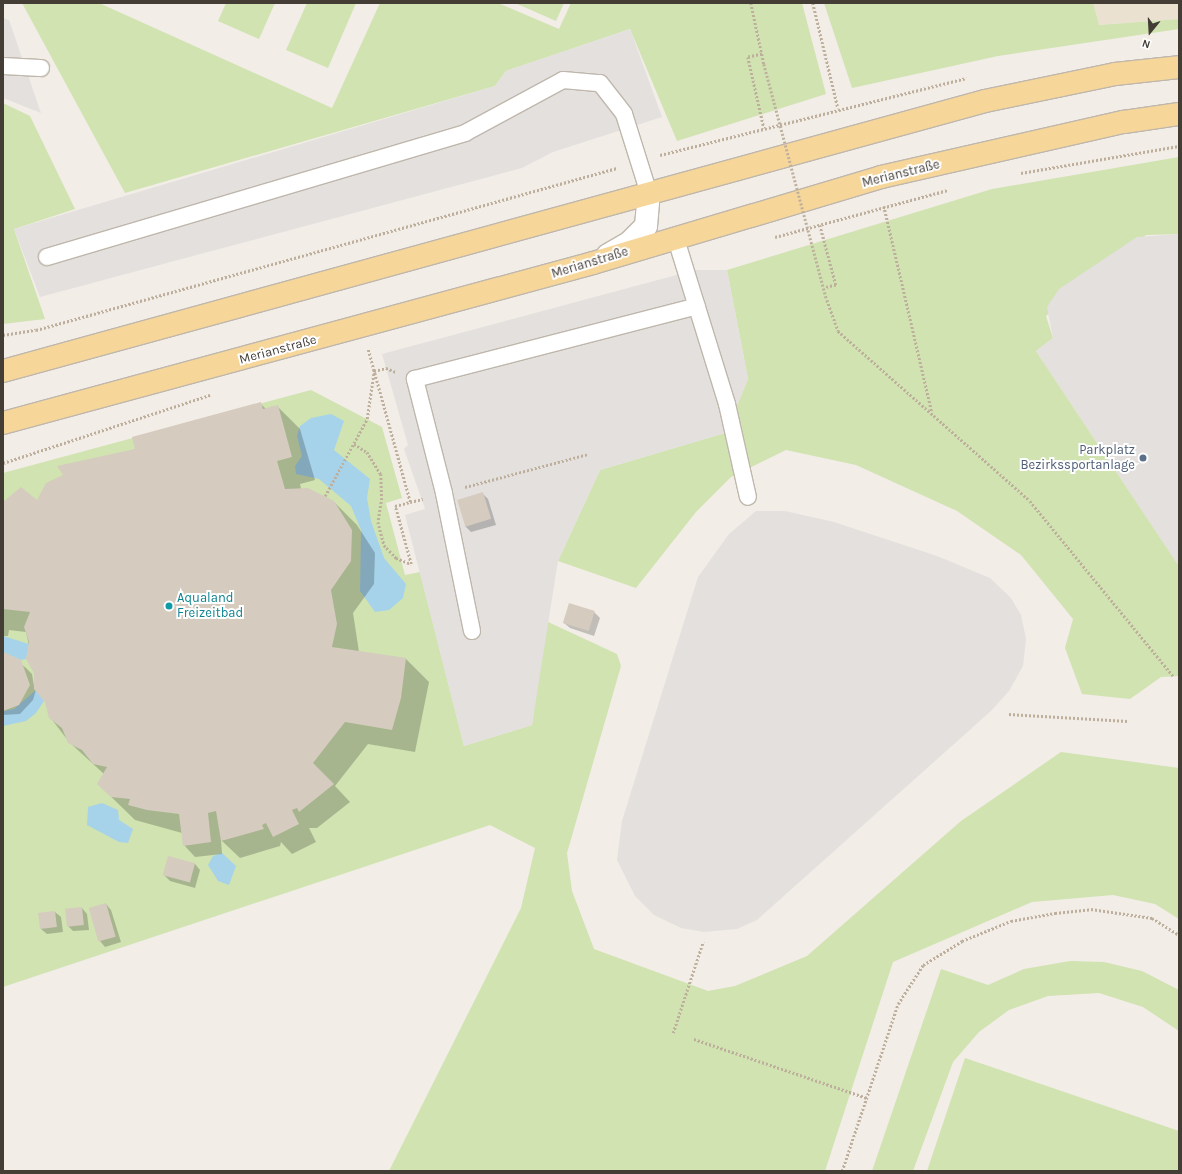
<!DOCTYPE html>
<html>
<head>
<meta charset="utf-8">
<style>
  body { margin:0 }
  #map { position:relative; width:1182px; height:1174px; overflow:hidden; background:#f2ede6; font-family:Karla,sans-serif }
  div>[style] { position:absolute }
  .education>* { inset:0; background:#eae1d1 }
  .green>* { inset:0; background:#d0e3b1 }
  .parking>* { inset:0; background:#e3e0de }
  .water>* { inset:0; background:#a6d3ea }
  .shadow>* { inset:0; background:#0003 }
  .building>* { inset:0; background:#d5cbbf; transform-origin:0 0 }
  .path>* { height:2.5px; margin-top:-1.25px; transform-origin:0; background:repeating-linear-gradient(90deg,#bdaf9c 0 2px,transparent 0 4px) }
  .roads { filter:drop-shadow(1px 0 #bfb7ac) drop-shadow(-1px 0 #bfb7ac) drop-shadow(0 1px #bfb7ac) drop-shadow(0 -1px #bfb7ac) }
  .service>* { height:16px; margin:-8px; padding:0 8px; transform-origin:8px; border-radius:8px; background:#fff }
  .minor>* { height:22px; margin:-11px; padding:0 11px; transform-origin:11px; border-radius:11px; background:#fff }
  .primary>* { height:22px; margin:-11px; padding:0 11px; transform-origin:11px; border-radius:11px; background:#f7d69a }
  .path-bridge>* { height:2.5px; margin-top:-1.25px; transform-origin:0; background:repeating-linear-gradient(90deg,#bdaf9c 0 2px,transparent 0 4px) }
  .dots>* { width:11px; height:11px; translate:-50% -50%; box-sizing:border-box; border:2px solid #fff; border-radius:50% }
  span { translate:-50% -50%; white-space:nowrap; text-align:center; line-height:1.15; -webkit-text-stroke:4px #fff; paint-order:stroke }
  .street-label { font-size:13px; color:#443d36 }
  .service-label { font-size:13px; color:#4e5e75 }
  .right { translate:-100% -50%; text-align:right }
  .culture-label { font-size:13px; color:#0d838f }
  .left { translate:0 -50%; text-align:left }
  .frame { position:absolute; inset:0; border:4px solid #443d36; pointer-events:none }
  .north { position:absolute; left:1130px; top:12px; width:40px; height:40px; -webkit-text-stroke:3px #fff; paint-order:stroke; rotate:198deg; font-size:11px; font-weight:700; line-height:16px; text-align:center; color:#443d36 }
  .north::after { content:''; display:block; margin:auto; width:14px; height:18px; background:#443d36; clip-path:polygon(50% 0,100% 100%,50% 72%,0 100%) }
</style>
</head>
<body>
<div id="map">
  <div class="education">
    <i style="clip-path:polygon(1093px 3px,1179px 3px,1179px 19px,1098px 25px)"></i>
  </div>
  <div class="green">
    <i style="clip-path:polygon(22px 3px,99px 3px,332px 108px,380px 3px,498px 3px,559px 29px,571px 3px,802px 3px,826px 94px,677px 141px,630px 29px,506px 71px,495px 86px,125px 193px)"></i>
    <i style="clip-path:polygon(226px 3px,275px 3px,259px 39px,218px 21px)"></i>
    <i style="clip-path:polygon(307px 3px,356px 3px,328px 68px,286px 50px)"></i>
    <i style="clip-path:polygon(515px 3px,564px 3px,556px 21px)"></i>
    <i style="clip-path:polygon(824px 3px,1093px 3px,1099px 25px,1179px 19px,1179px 29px,998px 56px,852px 88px)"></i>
    <i style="clip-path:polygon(3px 103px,30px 116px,75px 209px,14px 229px,45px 319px,3px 324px)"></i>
    <i style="clip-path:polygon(1179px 157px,1179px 234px,1146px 235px,1046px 316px,1053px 338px,1036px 351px,1179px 566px,1179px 676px,1161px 677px,1130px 699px,1082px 694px,1065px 648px,1073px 619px,1021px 555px,957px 511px,856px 465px,786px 450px,731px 477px,696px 512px,636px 588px,558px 561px,600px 470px,742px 428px,736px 408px,748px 379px,727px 270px,992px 189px)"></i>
    <i style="clip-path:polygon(311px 390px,382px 427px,402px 498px,386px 503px,405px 575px,420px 572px,464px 746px,532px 725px,546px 621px,617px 654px,621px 666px,567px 853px,572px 891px,594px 949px,708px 991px,735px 986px,807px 956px,961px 821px,1061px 752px,1179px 768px,1179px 919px,1155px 904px,1113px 895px,1032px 902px,893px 962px,825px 1171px,389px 1171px,521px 908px,535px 848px,490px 825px,3px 987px,3px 473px)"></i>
    <i style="clip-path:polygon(1070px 961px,1104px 962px,1142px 971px,1179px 990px,1179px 1031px,1143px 1007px,1099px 993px,1048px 996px,1009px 1010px,979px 1032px,953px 1062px,913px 1171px,872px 1171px,941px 969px,988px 985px,1024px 969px)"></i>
    <i style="clip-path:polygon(965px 1058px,1179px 1131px,1179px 1171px,927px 1171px)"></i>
  </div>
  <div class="parking">
    <i style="clip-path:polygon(3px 18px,9px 20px,41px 113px,3px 98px)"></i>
    <i style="clip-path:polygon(630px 29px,662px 117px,553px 152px,522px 168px,40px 297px,14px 229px,495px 86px,506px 71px)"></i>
    <i style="clip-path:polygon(1179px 234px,1179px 566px,1036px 351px,1053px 338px,1047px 307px,1059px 289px,1137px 237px)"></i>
    <i style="clip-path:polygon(695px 270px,727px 270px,748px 379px,736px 408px,742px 428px,600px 470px,558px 561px,532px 725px,464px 746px,405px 515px,425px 509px,404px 449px,408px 445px,382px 354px)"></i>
    <i style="clip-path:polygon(756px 511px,785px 511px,834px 522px,937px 556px,990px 578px,1011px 598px,1021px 615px,1026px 639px,1023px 666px,1009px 691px,991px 711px,757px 920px,737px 929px,704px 932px,681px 928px,654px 915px,635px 896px,617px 860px,622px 821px,698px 577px,729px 534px)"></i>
  </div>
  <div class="water">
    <i style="clip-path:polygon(331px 414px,344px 421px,334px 450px,370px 479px,367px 498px,371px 521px,384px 558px,406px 584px,403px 598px,389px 610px,375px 612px,360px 591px,361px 530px,351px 506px,319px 479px,296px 474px,295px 466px,302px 456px,297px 436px,300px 426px,311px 418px)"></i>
    <i style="clip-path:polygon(3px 636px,29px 644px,26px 659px,21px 660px,3px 652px)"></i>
    <i style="clip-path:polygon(36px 690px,44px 701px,36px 713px,26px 721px,3px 726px,3px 711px,14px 709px)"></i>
    <i style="clip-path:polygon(102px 803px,118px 810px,119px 820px,133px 829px,128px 843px,119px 842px,87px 825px,88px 807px)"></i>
    <i style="clip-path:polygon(222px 853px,236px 866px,229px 885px,218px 881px,208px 865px,213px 856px)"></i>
  </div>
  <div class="shadow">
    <i style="clip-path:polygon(260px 403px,266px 409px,277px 406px,300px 429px,315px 480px,300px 484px,301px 489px,334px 502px,357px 525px,375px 553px,374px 584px,353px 613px,359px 652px,406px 659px,429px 682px,415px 752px,368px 744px,335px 786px,350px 802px,317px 828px,309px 828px,316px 842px,292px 854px,281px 842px,280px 846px,240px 858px,221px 840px,222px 854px,195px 857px,184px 845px,182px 833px,135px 820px,98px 784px,104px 774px,69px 742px,50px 717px,46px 701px,36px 690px,33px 700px,20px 714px,3px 715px,3px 655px,10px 655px,26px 668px,32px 674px,34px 686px,35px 673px,26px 632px,9px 630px,8px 636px,3px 636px,3px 505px,37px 501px,136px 450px)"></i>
    <i style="clip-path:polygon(482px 493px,488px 499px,496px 525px,471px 532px,465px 526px)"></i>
    <i style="clip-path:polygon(594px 612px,600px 618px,594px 636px,570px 628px,564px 623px)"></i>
    <i style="clip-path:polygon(169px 857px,195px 864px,200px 870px,195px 888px,170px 881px,164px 875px)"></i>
    <i style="clip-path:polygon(106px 904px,111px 910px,121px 942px,105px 947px,100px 941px)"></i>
    <i style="clip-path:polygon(82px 908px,87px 914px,89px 930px,73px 931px,68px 926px)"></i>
    <i style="clip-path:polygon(55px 912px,61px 917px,63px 932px,47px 934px,41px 929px)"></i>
  </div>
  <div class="building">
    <i style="clip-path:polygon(261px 402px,263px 409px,278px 405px,292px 457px,277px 461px,285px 489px,308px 488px,334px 501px,352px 530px,351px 561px,331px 590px,337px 624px,332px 647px,406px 658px,401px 698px,392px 730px,345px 722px,313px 763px,334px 784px,299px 812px,297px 808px,292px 810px,299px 824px,273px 837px,266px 823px,262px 825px,264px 829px,221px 841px,216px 811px,208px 813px,211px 842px,183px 846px,179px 814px,147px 810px,128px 805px,130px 799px,111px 797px,97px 784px,107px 767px,93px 764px,82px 750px,68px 743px,62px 728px,49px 718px,45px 702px,34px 689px,34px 673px,26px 659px,29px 642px,24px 627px,30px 612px,3px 609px,3px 502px,21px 487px,37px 500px,46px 483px,63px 475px,57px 466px,135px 449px,132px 437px)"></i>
    <i style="left:483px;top:492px;width:28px;height:27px;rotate:73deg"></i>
    <i style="left:569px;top:603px;width:27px;height:21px;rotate:17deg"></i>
    <i style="clip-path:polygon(3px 652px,21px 660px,30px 685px,19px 705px,3px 711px)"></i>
    <i style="left:168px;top:856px;width:28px;height:20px;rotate:15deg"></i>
    <i style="left:106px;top:903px;width:35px;height:18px;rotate:74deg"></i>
    <i style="left:82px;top:907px;width:18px;height:17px;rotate:84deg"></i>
    <i style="left:55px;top:911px;width:16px;height:17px;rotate:83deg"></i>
  </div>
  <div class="path">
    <i style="left:751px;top:3px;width:62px;rotate:78deg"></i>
    <i style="left:813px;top:3px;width:108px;rotate:76.6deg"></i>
    <i style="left:762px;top:54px;width:14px;rotate:168deg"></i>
    <i style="left:748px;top:57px;width:73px;rotate:77.3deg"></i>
    <i style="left:660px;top:155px;width:316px;rotate:-14.1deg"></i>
    <i style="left:1021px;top:173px;width:160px;rotate:-9.7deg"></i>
    <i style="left:884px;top:206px;width:212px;rotate:76.9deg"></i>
    <i style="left:820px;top:225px;width:62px;rotate:75.1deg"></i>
    <i style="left:836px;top:285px;width:12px;rotate:166deg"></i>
    <i style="left:775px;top:237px;width:179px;rotate:-15.2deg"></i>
    <i style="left:827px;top:300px;width:33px;rotate:70deg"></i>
    <i style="left:838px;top:331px;width:256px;rotate:41.5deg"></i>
    <i style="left:1030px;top:501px;width:226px;rotate:50.7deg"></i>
    <i style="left:3px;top:335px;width:33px;rotate:-9deg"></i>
    <i style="left:36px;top:330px;width:603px;rotate:-15.58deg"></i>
    <i style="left:354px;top:444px;width:15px;rotate:32deg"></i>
    <i style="left:367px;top:452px;width:26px;rotate:58deg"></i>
    <i style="left:381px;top:474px;width:24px;rotate:88deg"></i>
    <i style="left:382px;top:498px;width:24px;rotate:99deg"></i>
    <i style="left:378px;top:522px;width:24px;rotate:75deg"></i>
    <i style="left:384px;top:545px;width:18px;rotate:47deg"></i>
    <i style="left:396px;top:558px;width:16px;rotate:22deg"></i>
    <i style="left:411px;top:564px;width:60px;rotate:-105.4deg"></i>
    <i style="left:395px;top:506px;width:16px;rotate:-15deg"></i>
    <i style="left:410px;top:502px;width:158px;rotate:-105.4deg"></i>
    <i style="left:3px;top:463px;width:218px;rotate:-18.2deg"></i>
    <i style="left:465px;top:487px;width:127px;rotate:-15deg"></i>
    <i style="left:325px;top:496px;width:88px;rotate:-61.4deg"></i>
    <i style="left:367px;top:419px;width:49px;rotate:-81.7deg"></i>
    <i style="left:374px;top:371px;width:12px;rotate:-14deg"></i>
    <i style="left:386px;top:368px;width:11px;rotate:22deg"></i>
    <i style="left:410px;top:502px;width:13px;rotate:-13deg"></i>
    <i style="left:1009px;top:714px;width:119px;rotate:3.4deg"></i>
    <i style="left:673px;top:1033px;width:96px;rotate:-71.8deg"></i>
    <i style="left:694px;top:1039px;width:183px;rotate:18.8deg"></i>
    <i style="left:842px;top:1171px;width:176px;rotate:-71.5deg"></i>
    <i style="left:898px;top:1004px;width:46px;rotate:-57.3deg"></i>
    <i style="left:923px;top:965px;width:46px;rotate:-31.6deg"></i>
    <i style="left:962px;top:941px;width:53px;rotate:-22.2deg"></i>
    <i style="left:1011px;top:921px;width:45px;rotate:-10.3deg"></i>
    <i style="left:1055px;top:913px;width:36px;rotate:-6deg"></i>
    <i style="left:1091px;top:909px;width:62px;rotate:8.4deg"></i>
    <i style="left:1152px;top:918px;width:32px;rotate:32deg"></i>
  </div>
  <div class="roads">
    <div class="service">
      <i style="left:3px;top:66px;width:38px;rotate:3deg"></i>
      <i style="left:675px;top:236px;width:176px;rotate:72.8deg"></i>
      <i style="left:727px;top:404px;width:95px;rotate:77.3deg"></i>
      <i style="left:47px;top:257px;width:436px;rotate:-16.5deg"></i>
      <i style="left:465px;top:133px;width:111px;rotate:-28.4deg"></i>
      <i style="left:563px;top:80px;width:37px;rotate:5deg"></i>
      <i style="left:600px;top:83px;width:39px;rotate:52deg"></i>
      <i style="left:624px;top:114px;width:84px;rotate:72.6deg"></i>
      <i style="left:472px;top:631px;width:141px;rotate:-101.5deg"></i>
      <i style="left:444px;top:493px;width:118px;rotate:-104.3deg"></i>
      <i style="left:415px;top:379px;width:291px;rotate:-14.5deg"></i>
    </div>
    <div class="minor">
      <i style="left:608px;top:255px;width:24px;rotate:-30deg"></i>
      <i style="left:629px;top:243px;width:24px;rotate:-45deg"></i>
      <i style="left:646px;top:226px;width:32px;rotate:-85deg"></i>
    </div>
    <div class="primary">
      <i style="left:3px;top:371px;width:1018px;rotate:-15.37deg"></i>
      <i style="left:985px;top:101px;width:133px;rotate:-11.7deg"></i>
      <i style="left:1115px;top:74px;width:64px;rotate:-6.2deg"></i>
      <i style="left:3px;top:423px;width:611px;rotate:-15.17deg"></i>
      <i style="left:593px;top:263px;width:301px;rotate:-16.6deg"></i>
      <i style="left:881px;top:177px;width:249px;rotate:-12.8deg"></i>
      <i style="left:1124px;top:122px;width:56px;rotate:-8.3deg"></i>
    </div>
  </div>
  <div class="path-bridge">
    <i style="left:764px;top:64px;width:244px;rotate:75.1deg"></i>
  </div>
  <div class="dots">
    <i style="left:1143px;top:458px;background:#5c6f8a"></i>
    <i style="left:169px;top:606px;background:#0f9aa8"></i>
  </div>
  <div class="street-label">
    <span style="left:901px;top:174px;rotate:-14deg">Merianstraße</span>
    <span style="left:590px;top:263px;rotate:-17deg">Merianstraße</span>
    <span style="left:278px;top:350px;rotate:-15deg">Merianstraße</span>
  </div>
  <div class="service-label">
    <span class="right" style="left:1135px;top:458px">Parkplatz<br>Bezirkssportanlage</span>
  </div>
  <div class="culture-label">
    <span class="left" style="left:177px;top:606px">Aqualand<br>Freizeitbad</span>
  </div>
  <div class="frame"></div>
  <div class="north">N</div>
</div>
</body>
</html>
